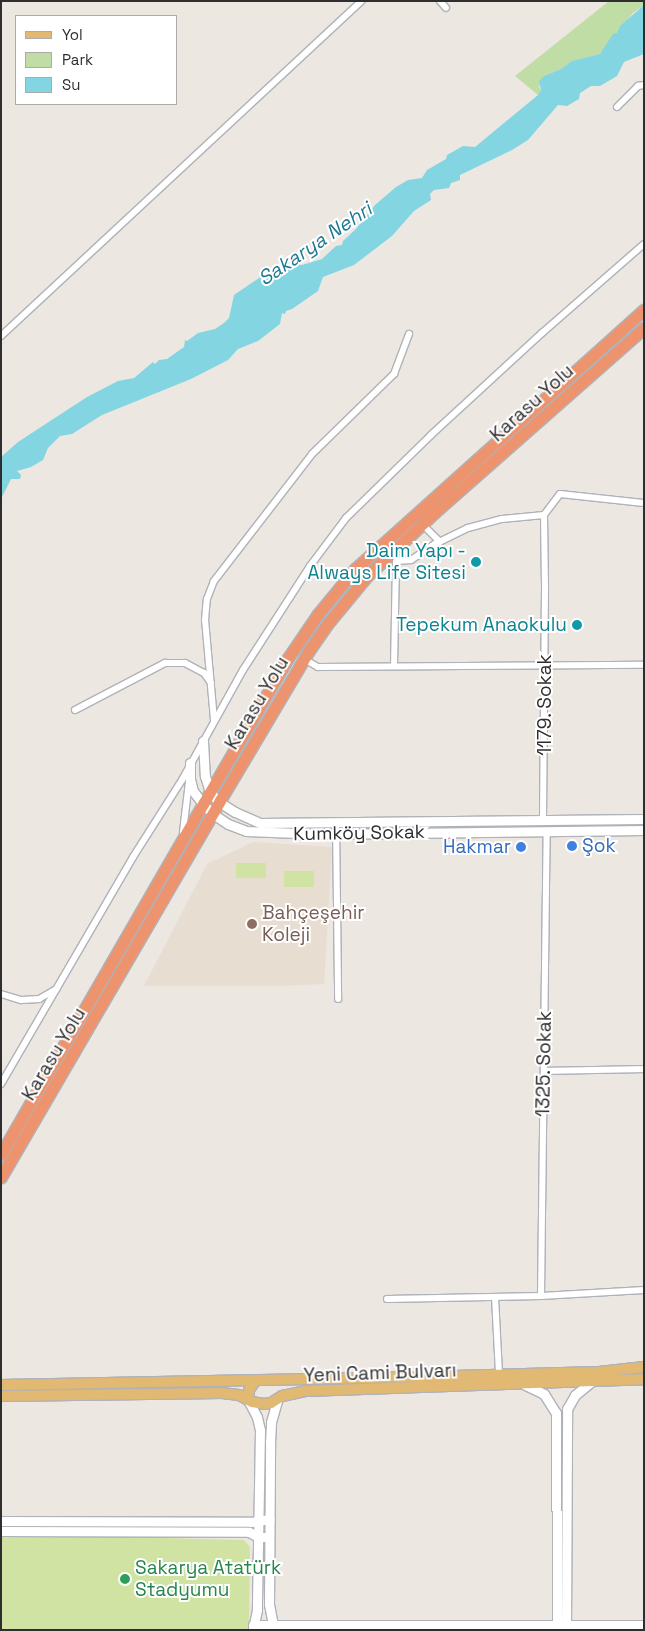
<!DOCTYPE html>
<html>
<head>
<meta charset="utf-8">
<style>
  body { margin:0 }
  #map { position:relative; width:645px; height:1631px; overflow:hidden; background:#ede7e2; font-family:"Space Grotesk",sans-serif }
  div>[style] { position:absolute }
  .education>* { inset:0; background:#e8ddd1 }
  .green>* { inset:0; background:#c0dda6 }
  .pitch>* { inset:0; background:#d0e3a3; transform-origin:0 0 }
  .water>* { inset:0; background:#83d5e2 }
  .roads { filter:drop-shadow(1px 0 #afb2b8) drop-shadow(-1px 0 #afb2b8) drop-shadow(0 1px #afb2b8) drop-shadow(0 -1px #afb2b8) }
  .street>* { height:6px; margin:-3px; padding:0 3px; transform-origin:3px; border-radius:3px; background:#fff }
  .secondary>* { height:9px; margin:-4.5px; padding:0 4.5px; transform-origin:4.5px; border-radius:4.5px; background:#fff }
  .primary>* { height:10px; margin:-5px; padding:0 5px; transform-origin:5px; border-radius:5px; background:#e2b973 }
  .highway>* { height:11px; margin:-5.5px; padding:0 5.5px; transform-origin:5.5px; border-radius:5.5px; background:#ed946e }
  .dots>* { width:14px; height:14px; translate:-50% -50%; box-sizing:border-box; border:2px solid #fff; border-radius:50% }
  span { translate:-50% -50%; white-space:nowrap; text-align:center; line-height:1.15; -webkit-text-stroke:4px #fff; paint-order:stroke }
  .street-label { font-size:19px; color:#2e2e2e }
  .culture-label { font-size:19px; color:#0d838f }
  .right { translate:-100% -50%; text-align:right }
  .shop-label { font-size:19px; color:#366cbe }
  .left { translate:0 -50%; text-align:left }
  .education-label { font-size:19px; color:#785e54 }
  .leisure-label { font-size:19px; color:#27864d }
  .water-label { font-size:20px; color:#1e7992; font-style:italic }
  .frame { position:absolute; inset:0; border:2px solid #2e2e2e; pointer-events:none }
  .legend { position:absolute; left:15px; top:15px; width:162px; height:90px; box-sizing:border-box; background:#fff; border:1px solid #ababab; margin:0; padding:6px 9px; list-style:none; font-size:15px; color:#2e2e2e }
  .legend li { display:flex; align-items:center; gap:10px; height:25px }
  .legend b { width:25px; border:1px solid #ababab }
</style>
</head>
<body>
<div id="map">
  <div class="education">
    <i style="clip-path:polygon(253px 842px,332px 847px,324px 984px,280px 986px,144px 986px,207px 864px)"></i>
  </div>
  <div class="green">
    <i style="clip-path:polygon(609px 1px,644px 1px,644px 5px,633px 13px,600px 54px,573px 61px,561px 69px,544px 76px,539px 86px,541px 91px,538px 95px,515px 76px)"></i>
  </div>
  <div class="pitch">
    <i style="left:236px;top:863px;width:30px;height:15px"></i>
    <i style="left:284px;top:871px;width:30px;height:16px"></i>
    <i style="clip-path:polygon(1px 1534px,244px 1540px,250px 1547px,249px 1630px,1px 1630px)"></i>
  </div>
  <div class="water">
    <i style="clip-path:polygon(644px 5px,644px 54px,624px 62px,617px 76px,600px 86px,591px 86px,580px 93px,579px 99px,567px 106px,558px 105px,528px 140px,512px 150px,460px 175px,460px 180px,451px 183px,449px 188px,434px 190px,430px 194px,431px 200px,414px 211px,392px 236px,354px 265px,323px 277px,318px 291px,292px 309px,286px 311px,285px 314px,282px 313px,280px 324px,258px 341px,238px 349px,228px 360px,191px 379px,102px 415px,72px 434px,60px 436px,48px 448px,43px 460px,31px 467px,17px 471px,21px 475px,20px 479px,11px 479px,1px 499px,1px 457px,18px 442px,87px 397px,118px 381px,134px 378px,153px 362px,155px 364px,159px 360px,167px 359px,184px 347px,185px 340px,187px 341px,198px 333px,215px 329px,224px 323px,229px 318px,234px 295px,262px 276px,291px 264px,302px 265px,322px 259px,336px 246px,342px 245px,343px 241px,355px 230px,375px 205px,396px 187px,408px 180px,422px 178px,427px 170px,446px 159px,447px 155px,463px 146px,475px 147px,538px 95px,541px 90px,539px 81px,544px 76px,561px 69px,572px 61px,600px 54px,613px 34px,617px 33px,620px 26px)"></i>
  </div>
  <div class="roads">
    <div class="street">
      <i style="left:440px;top:1px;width:9px;rotate:49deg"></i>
      <i style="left:617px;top:107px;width:30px;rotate:-45deg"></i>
      <i style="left:638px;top:86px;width:6px;rotate:-9deg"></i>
      <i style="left:1px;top:336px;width:492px;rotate:-42.9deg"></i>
      <i style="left:544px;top:515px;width:26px;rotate:-53deg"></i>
      <i style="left:560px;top:494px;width:84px;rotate:6.1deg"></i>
      <i style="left:423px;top:525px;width:24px;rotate:45deg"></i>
      <i style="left:304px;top:659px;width:16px;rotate:30deg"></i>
      <i style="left:318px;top:667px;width:326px;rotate:-0.4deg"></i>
      <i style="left:394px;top:666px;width:105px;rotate:-88.9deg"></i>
      <i style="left:396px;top:561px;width:15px;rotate:-4deg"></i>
      <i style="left:411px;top:560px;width:29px;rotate:-34deg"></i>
      <i style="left:435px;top:544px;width:37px;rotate:-26deg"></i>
      <i style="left:468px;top:528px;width:35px;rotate:-15deg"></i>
      <i style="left:502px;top:519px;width:42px;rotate:-5.4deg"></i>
      <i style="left:544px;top:515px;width:74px;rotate:89.2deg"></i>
      <i style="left:545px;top:589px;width:231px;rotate:90.5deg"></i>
      <i style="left:75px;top:710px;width:102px;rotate:-27.6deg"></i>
      <i style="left:165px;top:663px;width:20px"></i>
      <i style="left:185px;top:663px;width:21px;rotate:28deg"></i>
      <i style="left:204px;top:673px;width:12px;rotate:55deg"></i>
      <i style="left:214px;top:720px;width:100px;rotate:-95.1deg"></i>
      <i style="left:205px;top:620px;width:21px;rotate:-85deg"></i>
      <i style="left:207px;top:599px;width:19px;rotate:-69deg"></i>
      <i style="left:214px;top:581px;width:160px;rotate:-52.3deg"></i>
      <i style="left:312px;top:454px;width:115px;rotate:-44.3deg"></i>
      <i style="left:394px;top:374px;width:43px;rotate:-69.4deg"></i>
      <i style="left:336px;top:823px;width:176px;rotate:89.3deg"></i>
      <i style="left:183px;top:832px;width:50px;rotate:-83.2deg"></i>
      <i style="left:1px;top:994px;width:21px;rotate:17deg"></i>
      <i style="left:21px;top:1000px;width:18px;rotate:-3deg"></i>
      <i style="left:39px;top:999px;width:20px;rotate:-30deg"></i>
      <i style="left:544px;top:1071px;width:100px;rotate:-1.1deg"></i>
      <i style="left:1px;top:1084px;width:263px;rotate:-59.8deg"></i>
      <i style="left:133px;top:857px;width:91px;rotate:-57.5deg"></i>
      <i style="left:182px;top:780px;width:126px;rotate:-61deg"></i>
      <i style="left:243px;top:670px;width:124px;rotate:-57.2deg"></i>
      <i style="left:310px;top:566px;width:60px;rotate:-53.1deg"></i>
      <i style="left:346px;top:518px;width:119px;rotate:-44.3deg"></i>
      <i style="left:431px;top:435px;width:151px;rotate:-42.6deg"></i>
      <i style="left:542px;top:333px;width:135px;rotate:-41.1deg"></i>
      <i style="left:541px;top:1296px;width:464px;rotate:-89.3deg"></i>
      <i style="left:495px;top:1297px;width:77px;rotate:87deg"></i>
      <i style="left:387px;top:1299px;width:154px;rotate:-1.1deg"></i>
      <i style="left:541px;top:1296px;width:103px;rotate:-3.3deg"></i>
    </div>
    <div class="secondary">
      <i style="left:203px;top:741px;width:35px;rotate:87deg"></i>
      <i style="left:205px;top:776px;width:17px;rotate:73deg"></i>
      <i style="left:210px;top:792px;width:13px;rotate:48deg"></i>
      <i style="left:219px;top:802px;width:19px;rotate:32deg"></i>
      <i style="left:235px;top:812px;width:27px;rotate:24deg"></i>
      <i style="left:260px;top:823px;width:384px;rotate:-0.6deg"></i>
      <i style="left:190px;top:763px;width:16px;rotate:90deg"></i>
      <i style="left:190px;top:779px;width:12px;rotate:76deg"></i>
      <i style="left:193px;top:791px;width:16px;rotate:52deg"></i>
      <i style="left:203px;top:804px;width:14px;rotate:45deg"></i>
      <i style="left:213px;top:814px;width:18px;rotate:34deg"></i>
      <i style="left:228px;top:824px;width:19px;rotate:21deg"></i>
      <i style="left:246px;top:831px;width:77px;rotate:2.2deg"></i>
      <i style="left:323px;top:834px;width:321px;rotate:-0.7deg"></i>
      <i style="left:525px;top:1385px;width:21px;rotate:25deg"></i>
      <i style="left:544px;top:1394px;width:22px;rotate:58deg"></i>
      <i style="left:556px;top:1413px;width:217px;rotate:89.7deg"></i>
      <i style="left:248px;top:1400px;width:19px;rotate:62deg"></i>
      <i style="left:257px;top:1417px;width:13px;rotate:77deg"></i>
      <i style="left:260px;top:1430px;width:180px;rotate:91deg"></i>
      <i style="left:257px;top:1610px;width:19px;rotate:102deg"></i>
      <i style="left:1px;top:1521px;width:250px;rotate:0.2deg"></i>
      <i style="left:251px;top:1522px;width:19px;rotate:-9deg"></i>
      <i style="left:1px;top:1531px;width:248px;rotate:0.2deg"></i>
      <i style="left:249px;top:1532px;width:10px;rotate:29deg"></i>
      <i style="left:258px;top:1537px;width:11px"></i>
      <i style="left:253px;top:1625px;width:391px"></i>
      <i style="left:274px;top:1630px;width:26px;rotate:-101deg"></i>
      <i style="left:269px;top:1604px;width:161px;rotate:-89.6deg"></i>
      <i style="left:270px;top:1443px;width:21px;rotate:-87deg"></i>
      <i style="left:271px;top:1422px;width:22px;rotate:-74deg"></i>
      <i style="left:566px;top:1630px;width:221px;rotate:-89.7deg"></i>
      <i style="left:567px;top:1409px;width:16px;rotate:-60deg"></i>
      <i style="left:575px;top:1395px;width:21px;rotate:-39deg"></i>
    </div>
    <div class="primary">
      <i style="left:1px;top:1385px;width:415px;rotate:-1.1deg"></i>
      <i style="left:416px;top:1377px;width:183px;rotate:-1.6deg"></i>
      <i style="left:599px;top:1372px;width:45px;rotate:-6.3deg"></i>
      <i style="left:1px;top:1396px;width:221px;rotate:-0.8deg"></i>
      <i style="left:222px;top:1393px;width:17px;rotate:7deg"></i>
      <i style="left:239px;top:1395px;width:15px;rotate:28deg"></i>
      <i style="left:252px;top:1402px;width:12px;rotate:9deg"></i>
      <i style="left:264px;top:1404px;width:7px;rotate:-8deg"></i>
      <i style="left:271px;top:1403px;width:13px;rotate:-32deg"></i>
      <i style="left:282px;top:1396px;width:25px;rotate:-12deg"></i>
      <i style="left:306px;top:1391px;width:338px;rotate:-2deg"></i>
      <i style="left:248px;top:1400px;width:10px;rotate:-84deg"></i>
      <i style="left:249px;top:1390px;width:12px;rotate:-55deg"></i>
    </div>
    <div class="highway">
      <i style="left:1px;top:1154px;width:404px;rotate:-60deg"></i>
      <i style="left:203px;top:804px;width:169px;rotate:-59.8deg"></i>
      <i style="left:288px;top:658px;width:53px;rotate:-55.7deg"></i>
      <i style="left:318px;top:614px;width:58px;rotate:-50.6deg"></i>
      <i style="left:355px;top:569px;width:388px;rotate:-41.9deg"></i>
      <i style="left:1px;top:1177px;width:434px;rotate:-59.8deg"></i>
      <i style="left:219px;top:802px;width:178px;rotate:-59.3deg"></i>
      <i style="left:310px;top:649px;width:33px;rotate:-55deg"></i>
      <i style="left:329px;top:622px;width:60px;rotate:-50.4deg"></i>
      <i style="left:367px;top:576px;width:93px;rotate:-43.3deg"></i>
      <i style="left:435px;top:512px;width:278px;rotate:-41.4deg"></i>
    </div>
  </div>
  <div class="dots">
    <i style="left:476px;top:562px;background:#0f9aa8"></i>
    <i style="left:577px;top:625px;background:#0f9aa8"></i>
    <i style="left:572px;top:846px;background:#3f7fe0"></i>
    <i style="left:521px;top:847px;background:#3f7fe0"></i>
    <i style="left:252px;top:924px;background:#8d6e63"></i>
    <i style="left:125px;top:1579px;background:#2e9e5b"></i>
  </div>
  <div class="street-label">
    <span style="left:532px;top:403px;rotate:-42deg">Karasu Yolu</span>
    <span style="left:257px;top:703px;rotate:-59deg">Karasu Yolu</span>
    <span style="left:545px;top:705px;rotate:-90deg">1179. Sokak</span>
    <span style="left:359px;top:833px;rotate:-1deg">Kumköy Sokak</span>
    <span style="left:54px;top:1054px;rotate:-59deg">Karasu Yolu</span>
    <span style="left:544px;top:1064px;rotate:-89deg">1325. Sokak</span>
    <span style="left:380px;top:1373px;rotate:-2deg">Yeni Cami Bulvarı</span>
  </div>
  <div class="culture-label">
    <span class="right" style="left:466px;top:562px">Daim Yapı -<br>Always Life Sitesi</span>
    <span class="right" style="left:567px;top:625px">Tepekum Anaokulu</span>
  </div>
  <div class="shop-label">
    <span class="left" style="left:582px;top:846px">Şok</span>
    <span class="right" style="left:511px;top:847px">Hakmar</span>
  </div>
  <div class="education-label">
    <span class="left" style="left:262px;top:924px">Bahçeşehir<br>Koleji</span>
  </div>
  <div class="leisure-label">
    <span class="left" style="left:135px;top:1579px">Sakarya Atatürk<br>Stadyumu</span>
  </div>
  <div class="water-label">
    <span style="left:315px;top:244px;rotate:-34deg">Sakarya Nehri</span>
  </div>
  <div class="frame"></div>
  <ul class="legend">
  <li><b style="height:6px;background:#e2b973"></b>Yol</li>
  <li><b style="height:14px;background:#c0dda6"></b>Park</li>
  <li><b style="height:14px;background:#83d5e2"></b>Su</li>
  </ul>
</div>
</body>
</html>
